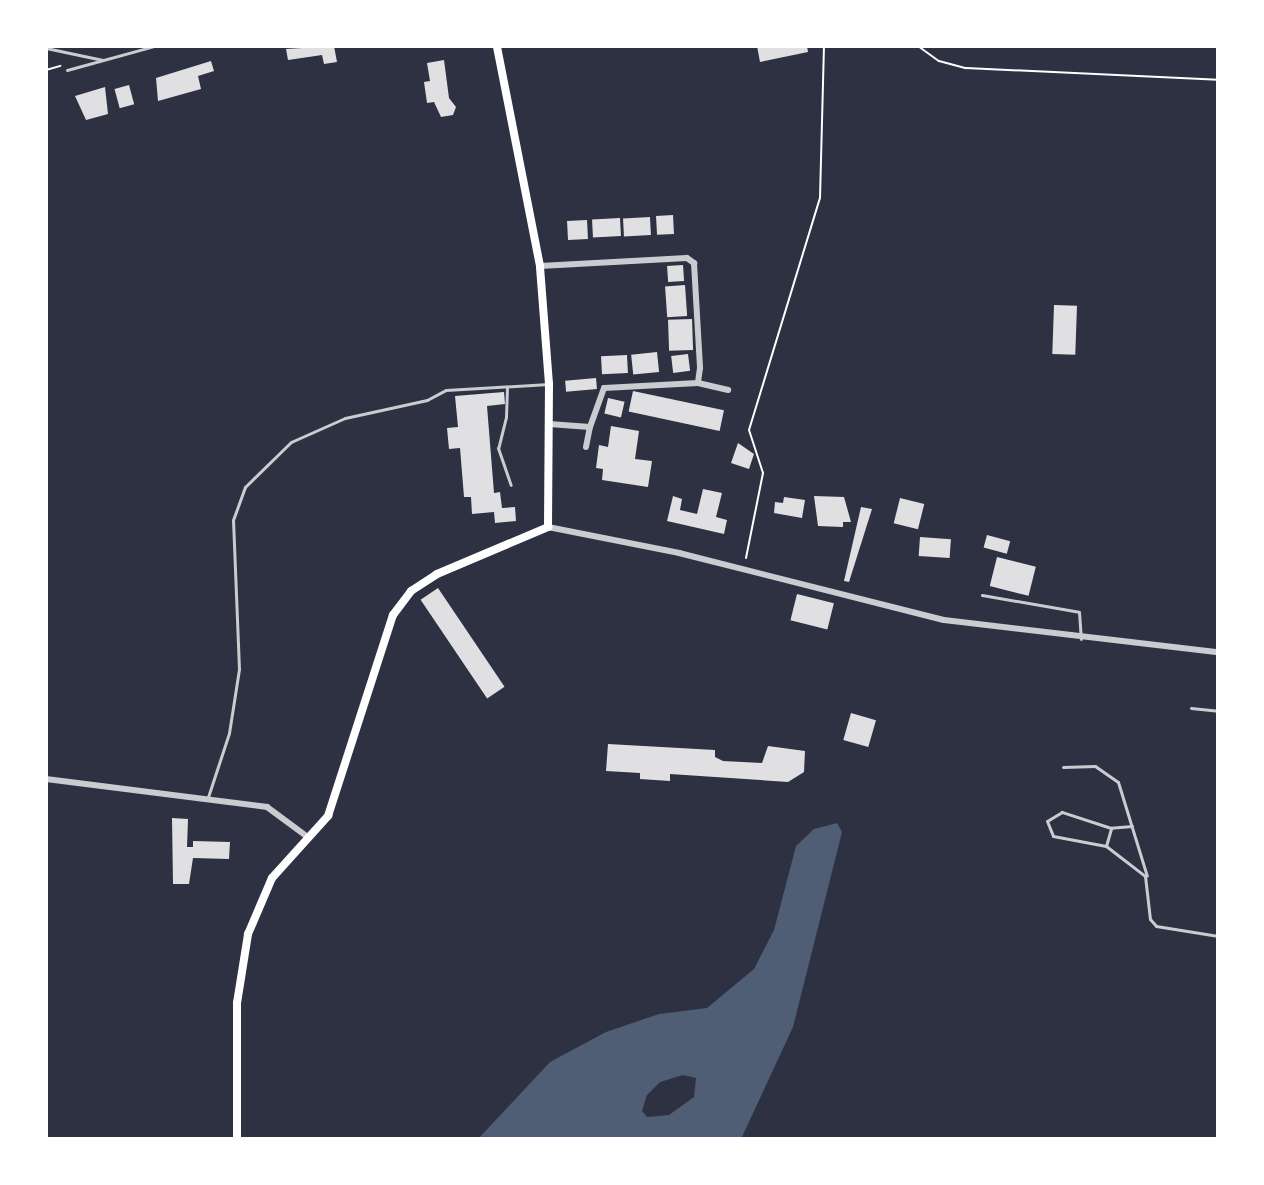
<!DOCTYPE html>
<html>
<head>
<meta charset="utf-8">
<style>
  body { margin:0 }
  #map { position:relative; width:1264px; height:1185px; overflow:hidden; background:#2d3142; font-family:"IBM Plex Sans",sans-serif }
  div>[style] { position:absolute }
  .water>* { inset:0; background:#4f5d75 }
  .building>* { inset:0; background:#e0e0e3; transform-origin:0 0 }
  .path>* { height:2px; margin:-1px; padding:0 1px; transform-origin:1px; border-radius:1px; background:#fff }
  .service>* { height:3px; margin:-1.5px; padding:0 1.5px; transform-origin:1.5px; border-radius:1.5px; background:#caccd0 }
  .minor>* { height:6px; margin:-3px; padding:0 3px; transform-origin:3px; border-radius:3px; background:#caccd0 }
  .secondary>* { height:8px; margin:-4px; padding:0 4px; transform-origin:4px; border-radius:4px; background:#fff }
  span { translate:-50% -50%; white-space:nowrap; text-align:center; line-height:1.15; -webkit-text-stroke:7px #fff; paint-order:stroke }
  .frame { position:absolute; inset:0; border:48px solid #fff; pointer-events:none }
</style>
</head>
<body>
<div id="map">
  <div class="water">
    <i style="clip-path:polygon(evenodd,837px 823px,842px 832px,793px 1027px,741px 1139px,478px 1139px,550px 1062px,606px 1032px,659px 1014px,707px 1008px,754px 969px,774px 930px,796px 846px,814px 829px,837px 823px,683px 1075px,696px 1078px,694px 1097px,669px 1115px,647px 1117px,642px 1111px,647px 1095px,660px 1082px,683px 1075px)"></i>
  </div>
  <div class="building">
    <i style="clip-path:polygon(334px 46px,337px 62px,324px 64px,322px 55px,288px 60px,286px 49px)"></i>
    <i style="clip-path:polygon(757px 46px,807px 46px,808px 52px,760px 62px)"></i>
    <i style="clip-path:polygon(444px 60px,449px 98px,456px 107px,453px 115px,441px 117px,434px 102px,427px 103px,424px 82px,430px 81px,427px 63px)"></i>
    <i style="clip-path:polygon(211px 61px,214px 71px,198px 76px,201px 89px,158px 101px,156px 78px)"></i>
    <i style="left:129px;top:85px;width:20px;height:15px;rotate:75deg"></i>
    <i style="clip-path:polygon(105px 87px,108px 114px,86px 120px,75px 96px)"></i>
    <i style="left:673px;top:215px;width:19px;height:17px;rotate:87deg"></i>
    <i style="left:650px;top:217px;width:18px;height:27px;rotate:87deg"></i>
    <i style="left:620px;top:218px;width:18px;height:28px;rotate:87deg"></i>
    <i style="left:587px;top:220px;width:19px;height:20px;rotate:87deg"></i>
    <i style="left:683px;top:265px;width:16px;height:16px;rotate:86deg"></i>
    <i style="left:685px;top:285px;width:31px;height:20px;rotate:86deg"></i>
    <i style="left:1054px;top:305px;width:23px;height:49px;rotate:2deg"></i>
    <i style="left:692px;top:319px;width:31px;height:24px;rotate:88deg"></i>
    <i style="left:657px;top:352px;width:20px;height:26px;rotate:84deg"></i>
    <i style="left:688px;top:354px;width:17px;height:17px;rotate:83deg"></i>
    <i style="left:627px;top:355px;width:18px;height:26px;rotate:87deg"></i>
    <i style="left:596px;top:378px;width:11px;height:31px;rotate:85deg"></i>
    <i style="left:633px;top:391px;width:93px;height:21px;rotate:12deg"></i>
    <i style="clip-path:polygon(504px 392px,505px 404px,487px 406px,494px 493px,500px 492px,502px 508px,515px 507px,516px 521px,495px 523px,494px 512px,472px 514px,471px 497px,464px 497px,460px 448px,449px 449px,447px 428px,458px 427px,455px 396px)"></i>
    <i style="left:608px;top:398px;width:17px;height:16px;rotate:13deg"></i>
    <i style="clip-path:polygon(611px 426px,639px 431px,635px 459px,652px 461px,648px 487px,602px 480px,603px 469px,596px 468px,599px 445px,608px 447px)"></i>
    <i style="clip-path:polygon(738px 443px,754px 454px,749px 469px,731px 463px)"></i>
    <i style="clip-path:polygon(703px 489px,722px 493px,716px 517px,727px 520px,724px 534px,667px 521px,673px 496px,682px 499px,680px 510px,697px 514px)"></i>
    <i style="clip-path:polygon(814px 496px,844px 497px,851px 522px,843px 522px,843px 527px,818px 526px)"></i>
    <i style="clip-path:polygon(784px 497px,805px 500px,802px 518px,774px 513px,775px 502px,783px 503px)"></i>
    <i style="left:900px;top:498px;width:25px;height:26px;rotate:14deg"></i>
    <i style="clip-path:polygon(861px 507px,872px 509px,849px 582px,844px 581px)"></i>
    <i style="left:987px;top:535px;width:24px;height:13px;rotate:15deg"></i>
    <i style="left:920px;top:537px;width:31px;height:19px;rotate:4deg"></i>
    <i style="left:997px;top:557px;width:40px;height:30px;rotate:14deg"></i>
    <i style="left:438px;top:588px;width:119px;height:21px;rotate:56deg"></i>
    <i style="left:797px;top:594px;width:38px;height:27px;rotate:14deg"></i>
    <i style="left:851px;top:713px;width:26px;height:28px;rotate:16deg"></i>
    <i style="clip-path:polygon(608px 744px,715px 750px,715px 757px,723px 761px,762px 763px,768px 746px,805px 751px,804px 772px,788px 782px,670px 774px,670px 781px,640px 779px,640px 773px,606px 771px)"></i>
    <i style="clip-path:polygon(172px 818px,188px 819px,187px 847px,193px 847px,193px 841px,230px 842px,229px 859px,193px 858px,189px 884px,173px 884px)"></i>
  </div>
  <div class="path">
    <i style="left:918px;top:46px;width:26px;rotate:36deg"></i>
    <i style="left:939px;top:61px;width:28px;rotate:15deg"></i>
    <i style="left:966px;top:68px;width:252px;rotate:2.7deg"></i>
    <i style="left:46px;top:70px;width:15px;rotate:-16deg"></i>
    <i style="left:746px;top:558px;width:87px;rotate:-78.7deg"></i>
    <i style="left:763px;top:473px;width:45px;rotate:-108deg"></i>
    <i style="left:749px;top:430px;width:243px;rotate:-73deg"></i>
    <i style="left:820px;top:198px;width:152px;rotate:-88.5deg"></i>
  </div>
  <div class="service">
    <i style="left:46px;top:48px;width:58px;rotate:11.9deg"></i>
    <i style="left:67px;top:70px;width:90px;rotate:-15.4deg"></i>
    <i style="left:507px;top:388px;width:29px;rotate:92deg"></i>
    <i style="left:506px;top:417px;width:32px;rotate:104deg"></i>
    <i style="left:498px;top:448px;width:39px;rotate:71deg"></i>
    <i style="left:982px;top:595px;width:98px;rotate:9.9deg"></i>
    <i style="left:1079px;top:612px;width:27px;rotate:86deg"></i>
    <i style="left:1191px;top:708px;width:27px;rotate:6deg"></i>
    <i style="left:1063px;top:767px;width:32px;rotate:-2deg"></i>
    <i style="left:1095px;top:766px;width:28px;rotate:35deg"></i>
    <i style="left:1118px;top:782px;width:98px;rotate:72.9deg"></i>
    <i style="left:208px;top:797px;width:67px;rotate:-71.8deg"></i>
    <i style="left:229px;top:733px;width:65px;rotate:-81.1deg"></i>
    <i style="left:239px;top:669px;width:149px;rotate:-92.3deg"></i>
    <i style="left:233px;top:520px;width:35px;rotate:-70deg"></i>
    <i style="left:245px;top:487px;width:64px;rotate:-44.4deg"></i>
    <i style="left:291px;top:442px;width:59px;rotate:-24deg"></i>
    <i style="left:345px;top:418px;width:84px;rotate:-12.4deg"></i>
    <i style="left:427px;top:400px;width:21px;rotate:-28deg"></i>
    <i style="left:446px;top:390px;width:103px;rotate:-3.3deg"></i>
    <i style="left:1132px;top:826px;width:21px;rotate:175deg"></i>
    <i style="left:1111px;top:828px;width:52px;rotate:-161.9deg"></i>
    <i style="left:1062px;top:812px;width:17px;rotate:149deg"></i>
    <i style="left:1047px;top:821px;width:16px;rotate:68deg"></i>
    <i style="left:1053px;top:836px;width:54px;rotate:10.7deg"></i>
    <i style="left:1106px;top:846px;width:49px;rotate:37.6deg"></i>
    <i style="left:1145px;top:876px;width:43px;rotate:83.4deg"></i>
    <i style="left:1150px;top:919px;width:9px;rotate:49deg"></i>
    <i style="left:1156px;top:926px;width:63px;rotate:9.2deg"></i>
    <i style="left:1106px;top:846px;width:19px;rotate:-74deg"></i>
  </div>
  <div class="minor">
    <i style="left:540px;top:266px;width:147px;rotate:-3.1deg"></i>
    <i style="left:687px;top:258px;width:9px;rotate:36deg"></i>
    <i style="left:694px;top:263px;width:105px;rotate:86.7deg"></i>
    <i style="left:700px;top:368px;width:15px;rotate:98deg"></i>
    <i style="left:698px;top:383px;width:94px;rotate:177deg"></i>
    <i style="left:604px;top:388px;width:41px;rotate:109.7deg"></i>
    <i style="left:590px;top:427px;width:41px;rotate:-175.8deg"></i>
    <i style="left:698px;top:383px;width:31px;rotate:13deg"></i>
    <i style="left:586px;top:447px;width:20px;rotate:-79deg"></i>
    <i style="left:548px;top:527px;width:134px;rotate:11.2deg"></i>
    <i style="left:679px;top:553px;width:273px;rotate:14.2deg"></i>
    <i style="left:944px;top:620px;width:276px;rotate:6.7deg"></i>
    <i style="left:46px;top:779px;width:223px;rotate:7.2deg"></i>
    <i style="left:267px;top:807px;width:52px;rotate:36.4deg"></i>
  </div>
  <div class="secondary">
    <i style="left:237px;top:1139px;width:136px;rotate:-90deg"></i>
    <i style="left:237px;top:1003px;width:70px;rotate:-80.9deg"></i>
    <i style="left:248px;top:934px;width:61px;rotate:-66.8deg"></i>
    <i style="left:272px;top:878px;width:84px;rotate:-47.9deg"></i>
    <i style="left:328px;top:816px;width:211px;rotate:-72.1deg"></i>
    <i style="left:393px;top:615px;width:30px;rotate:-53deg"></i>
    <i style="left:411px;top:591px;width:31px;rotate:-33deg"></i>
    <i style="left:437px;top:574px;width:121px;rotate:-22.9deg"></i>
    <i style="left:548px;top:527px;width:143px;rotate:-89.6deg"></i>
    <i style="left:549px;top:384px;width:118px;rotate:-94.4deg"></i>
    <i style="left:540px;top:266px;width:224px;rotate:-101.1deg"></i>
  </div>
  <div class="frame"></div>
</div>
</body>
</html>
